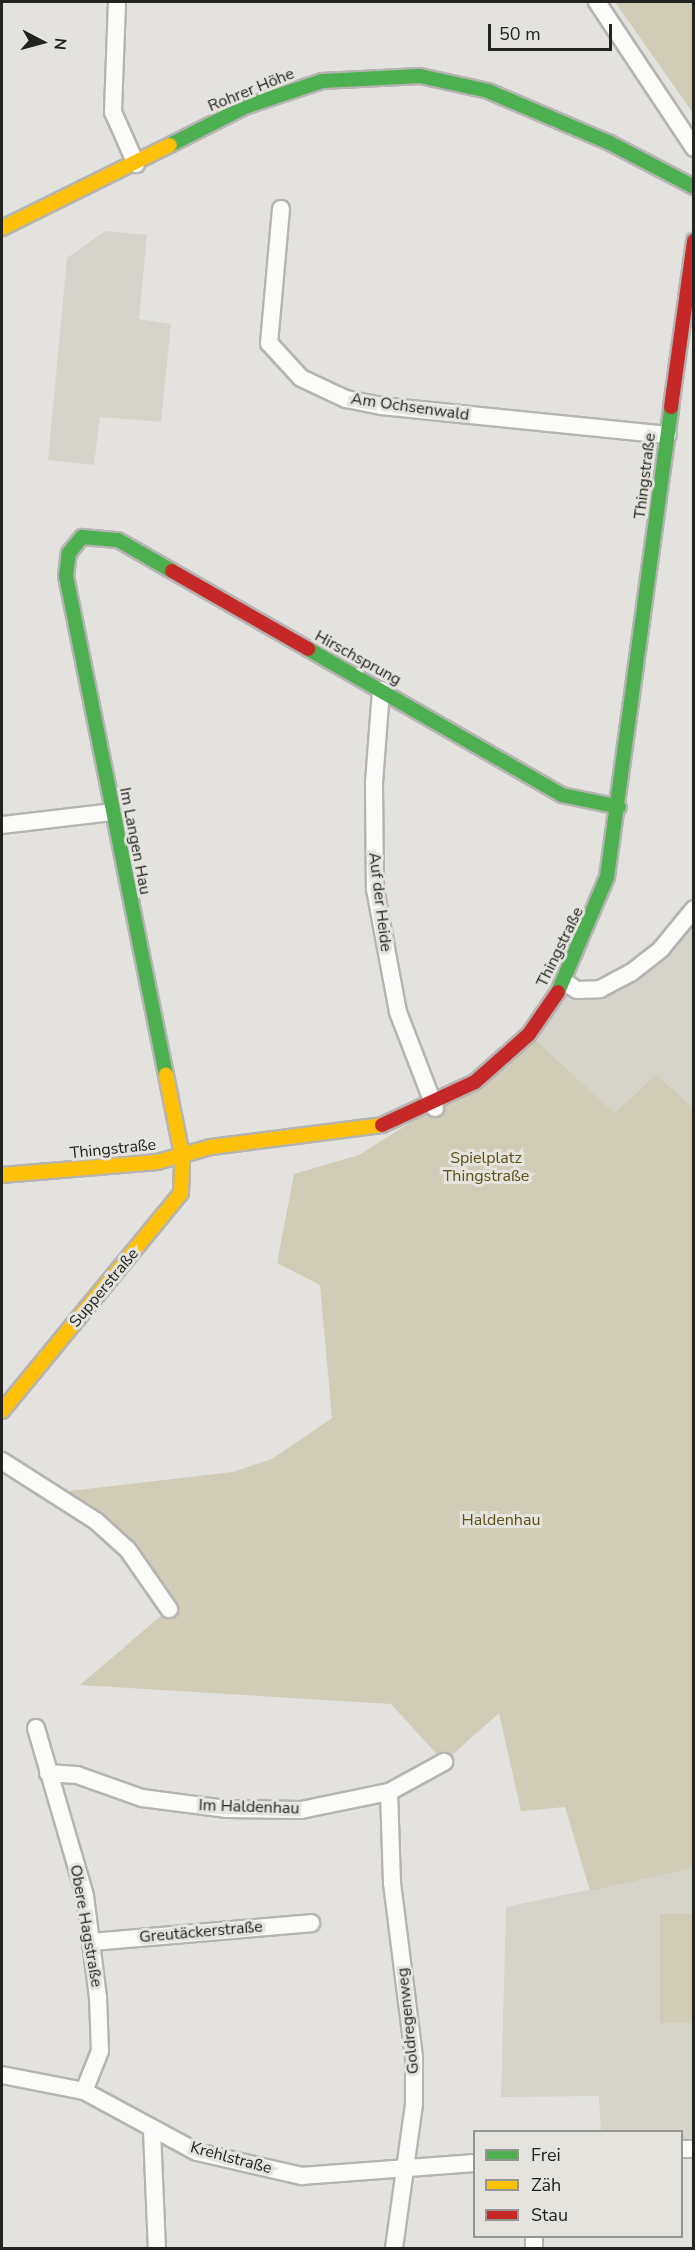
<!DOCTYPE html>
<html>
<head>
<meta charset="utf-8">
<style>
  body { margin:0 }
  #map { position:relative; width:695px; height:2250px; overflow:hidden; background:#e3e2de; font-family:"Nunito Sans",sans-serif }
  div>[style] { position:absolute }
  .built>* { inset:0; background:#d5d3ca }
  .green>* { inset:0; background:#d1ccb8; transform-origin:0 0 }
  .roads { filter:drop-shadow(2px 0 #b5b4b1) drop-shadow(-2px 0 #b5b4b1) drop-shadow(0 2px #b5b4b1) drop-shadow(0 -2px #b5b4b1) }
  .street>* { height:16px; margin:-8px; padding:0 8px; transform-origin:8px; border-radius:8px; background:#fbfbfa }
  .fast>* { height:14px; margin:-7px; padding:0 7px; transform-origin:7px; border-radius:7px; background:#4caf50 }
  .slow>* { height:14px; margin:-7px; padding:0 7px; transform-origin:7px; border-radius:7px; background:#ffc107 }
  .jam>* { height:14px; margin:-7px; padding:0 7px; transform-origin:7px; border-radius:7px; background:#c62828 }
  span { translate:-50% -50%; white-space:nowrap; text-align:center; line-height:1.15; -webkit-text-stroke:6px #e4e3dd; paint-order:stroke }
  .street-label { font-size:16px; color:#222220 }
  .park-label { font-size:16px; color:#5c4f14 }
  .frame { position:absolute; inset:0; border:3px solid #222220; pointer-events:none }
  .legend { position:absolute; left:473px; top:2130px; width:210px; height:108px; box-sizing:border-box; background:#e4e3dd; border:2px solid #969691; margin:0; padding:8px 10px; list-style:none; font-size:18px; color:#222220 }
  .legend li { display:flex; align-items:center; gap:12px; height:30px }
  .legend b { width:30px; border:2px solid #969691 }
  .north { position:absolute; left:12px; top:12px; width:60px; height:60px; -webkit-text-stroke:4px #e4e3dd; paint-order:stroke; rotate:96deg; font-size:16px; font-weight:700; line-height:24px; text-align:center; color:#222220 }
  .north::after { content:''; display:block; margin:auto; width:21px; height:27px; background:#222220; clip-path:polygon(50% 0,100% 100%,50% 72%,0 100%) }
  .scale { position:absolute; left:488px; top:24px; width:124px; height:27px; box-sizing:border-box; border:3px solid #222220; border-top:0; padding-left:8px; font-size:18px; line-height:21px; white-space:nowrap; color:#222220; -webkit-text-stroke:4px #e4e3dd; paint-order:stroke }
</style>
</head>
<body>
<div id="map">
  <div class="built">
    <i style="clip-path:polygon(105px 231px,147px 235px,139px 319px,171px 324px,161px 422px,100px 417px,94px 465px,48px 460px,67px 258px)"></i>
    <i style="clip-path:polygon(693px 909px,693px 1108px,656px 1074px,615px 1113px,529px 1034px,565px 982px,577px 990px,632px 972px)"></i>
    <i style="clip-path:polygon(693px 1868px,693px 2139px,682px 2141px,682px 2132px,601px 2131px,599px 2096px,501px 2097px,506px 1907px)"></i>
  </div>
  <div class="green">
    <i style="clip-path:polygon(615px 2px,693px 2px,693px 113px,622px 12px)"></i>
    <i style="clip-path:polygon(529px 1034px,615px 1113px,656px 1074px,693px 1108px,693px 1868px,590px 1891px,565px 1807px,521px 1811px,499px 1713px,444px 1762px,391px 1704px,80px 1685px,169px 1609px,128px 1550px,52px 1493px,233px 1472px,272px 1459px,332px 1418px,320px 1285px,277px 1263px,294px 1174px,359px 1155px,475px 1082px)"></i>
    <i style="left:693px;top:1914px;width:109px;height:33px;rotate:90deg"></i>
  </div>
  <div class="roads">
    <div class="street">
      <i style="left:117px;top:2px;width:110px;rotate:92.1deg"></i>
      <i style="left:113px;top:112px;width:57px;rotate:66.1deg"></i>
      <i style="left:597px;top:2px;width:175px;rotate:56.4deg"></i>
      <i style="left:281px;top:209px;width:135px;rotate:95.1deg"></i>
      <i style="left:269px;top:343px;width:47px;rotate:47.6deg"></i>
      <i style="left:301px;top:378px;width:50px;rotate:25deg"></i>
      <i style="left:346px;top:399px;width:37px;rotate:11deg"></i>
      <i style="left:382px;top:406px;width:287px;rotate:5.8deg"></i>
      <i style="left:381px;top:690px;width:93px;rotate:94.3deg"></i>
      <i style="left:374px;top:783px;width:106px;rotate:89.5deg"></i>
      <i style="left:375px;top:889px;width:125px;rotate:79.4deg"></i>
      <i style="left:398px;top:1012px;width:103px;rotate:68.9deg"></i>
      <i style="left:2px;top:825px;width:111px;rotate:-6.7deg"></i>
      <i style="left:565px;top:982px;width:14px;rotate:34deg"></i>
      <i style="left:577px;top:990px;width:23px;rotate:-2deg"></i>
      <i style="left:600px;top:989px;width:36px;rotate:-28deg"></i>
      <i style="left:632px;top:972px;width:37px;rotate:-38deg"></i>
      <i style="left:661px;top:949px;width:52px;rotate:-50.5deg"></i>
      <i style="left:2px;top:1461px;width:112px;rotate:32.6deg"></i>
      <i style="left:96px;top:1521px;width:43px;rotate:42.2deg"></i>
      <i style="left:128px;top:1550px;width:72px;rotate:55.2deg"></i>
      <i style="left:36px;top:1728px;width:175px;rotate:73.7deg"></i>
      <i style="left:85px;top:1896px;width:102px;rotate:82.7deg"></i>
      <i style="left:98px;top:1997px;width:54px;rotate:87.9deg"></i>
      <i style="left:100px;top:2051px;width:43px;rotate:111.8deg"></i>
      <i style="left:48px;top:1773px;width:29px;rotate:4deg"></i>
      <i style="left:77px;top:1775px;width:69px;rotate:19.5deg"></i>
      <i style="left:142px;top:1798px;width:86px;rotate:7.4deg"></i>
      <i style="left:227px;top:1809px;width:74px;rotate:0.8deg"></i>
      <i style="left:301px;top:1810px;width:90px;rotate:-11.6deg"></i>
      <i style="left:389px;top:1792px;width:63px;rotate:-28.6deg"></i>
      <i style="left:389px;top:1792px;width:91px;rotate:88.1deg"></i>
      <i style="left:392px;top:1883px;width:176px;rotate:82.8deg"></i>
      <i style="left:414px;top:2058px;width:46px;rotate:90deg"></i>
      <i style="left:414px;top:2104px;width:145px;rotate:97.9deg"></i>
      <i style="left:91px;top:1942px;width:221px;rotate:-4.9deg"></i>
      <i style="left:2px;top:2075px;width:84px;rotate:11deg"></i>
      <i style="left:84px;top:2091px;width:128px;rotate:28.4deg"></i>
      <i style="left:197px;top:2152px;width:108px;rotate:12.9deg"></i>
      <i style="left:302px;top:2176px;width:172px;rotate:-4.3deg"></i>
      <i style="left:152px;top:2131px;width:117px;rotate:87.6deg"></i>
      <i style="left:682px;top:2149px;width:12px"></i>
      <i style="left:534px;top:2248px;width:12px;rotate:-90deg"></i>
    </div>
    <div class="fast">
      <i style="left:170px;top:145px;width:86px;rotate:-26.9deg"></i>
      <i style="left:247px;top:106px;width:79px;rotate:-18.4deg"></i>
      <i style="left:322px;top:81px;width:98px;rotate:-2.9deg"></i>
      <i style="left:420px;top:76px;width:70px;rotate:12.4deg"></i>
      <i style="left:488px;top:91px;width:133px;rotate:23.1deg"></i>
      <i style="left:610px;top:143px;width:95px;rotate:27.6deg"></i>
      <i style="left:308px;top:649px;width:293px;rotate:29.9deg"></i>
      <i style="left:562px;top:795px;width:58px;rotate:11.9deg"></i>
      <i style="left:558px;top:992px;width:125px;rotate:-66.9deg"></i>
      <i style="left:607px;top:877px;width:474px;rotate:-82.2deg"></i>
      <i style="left:166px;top:1075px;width:509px;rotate:-101.33deg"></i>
      <i style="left:66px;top:576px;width:23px;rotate:-83deg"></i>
      <i style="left:69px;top:553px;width:21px;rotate:-51deg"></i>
      <i style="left:82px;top:537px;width:36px;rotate:5deg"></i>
      <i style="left:118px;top:540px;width:62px;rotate:29.9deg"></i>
    </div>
    <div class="slow">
      <i style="left:2px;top:228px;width:187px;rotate:-26.3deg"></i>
      <i style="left:2px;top:1175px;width:156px;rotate:-4.8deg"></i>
      <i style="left:157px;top:1162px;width:56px;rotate:-15.5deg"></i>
      <i style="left:211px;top:1147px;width:172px;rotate:-7.3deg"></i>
      <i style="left:2px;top:1411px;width:282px;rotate:-50.6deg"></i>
      <i style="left:181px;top:1193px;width:38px;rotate:-88deg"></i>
      <i style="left:182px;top:1155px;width:82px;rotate:-101.3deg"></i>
    </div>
    <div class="jam">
      <i style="left:671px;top:407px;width:168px;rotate:-82.1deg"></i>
      <i style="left:172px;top:571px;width:157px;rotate:29.8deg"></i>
      <i style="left:382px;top:1125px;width:102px;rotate:-24.8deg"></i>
      <i style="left:475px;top:1082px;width:72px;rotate:-41.6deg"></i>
      <i style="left:529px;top:1034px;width:51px;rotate:-55.4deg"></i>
    </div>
  </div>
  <div class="street-label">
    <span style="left:251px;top:90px;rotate:-22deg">Rohrer Höhe</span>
    <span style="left:410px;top:407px;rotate:8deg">Am Ochsenwald</span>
    <span style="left:645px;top:476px;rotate:-83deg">Thingstraße</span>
    <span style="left:358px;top:658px;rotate:29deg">Hirschsprung</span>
    <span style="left:135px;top:841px;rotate:79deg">Im Langen Hau</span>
    <span style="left:380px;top:902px;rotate:83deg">Auf der Heide</span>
    <span style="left:560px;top:947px;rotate:-64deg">Thingstraße</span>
    <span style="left:113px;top:1149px;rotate:-6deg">Thingstraße</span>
    <span style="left:104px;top:1288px;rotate:-50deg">Supperstraße</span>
    <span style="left:249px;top:1807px;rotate:2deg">Im Haldenhau</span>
    <span style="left:86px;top:1926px;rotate:80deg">Obere Hagstraße</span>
    <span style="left:201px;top:1932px;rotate:-5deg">Greutäckerstraße</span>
    <span style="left:408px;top:2021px;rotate:-96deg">Goldregenweg</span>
    <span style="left:231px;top:2158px;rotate:15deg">Krehlstraße</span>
  </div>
  <div class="park-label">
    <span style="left:486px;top:1167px">Spielplatz<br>Thingstraße</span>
    <span style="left:501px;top:1520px">Haldenhau</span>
  </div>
  <div class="frame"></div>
  <ul class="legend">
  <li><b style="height:8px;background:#4caf50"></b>Frei</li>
  <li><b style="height:8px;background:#ffc107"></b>Zäh</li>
  <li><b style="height:8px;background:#c62828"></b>Stau</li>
  </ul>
  <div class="north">N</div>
  <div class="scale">50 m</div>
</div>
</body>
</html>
